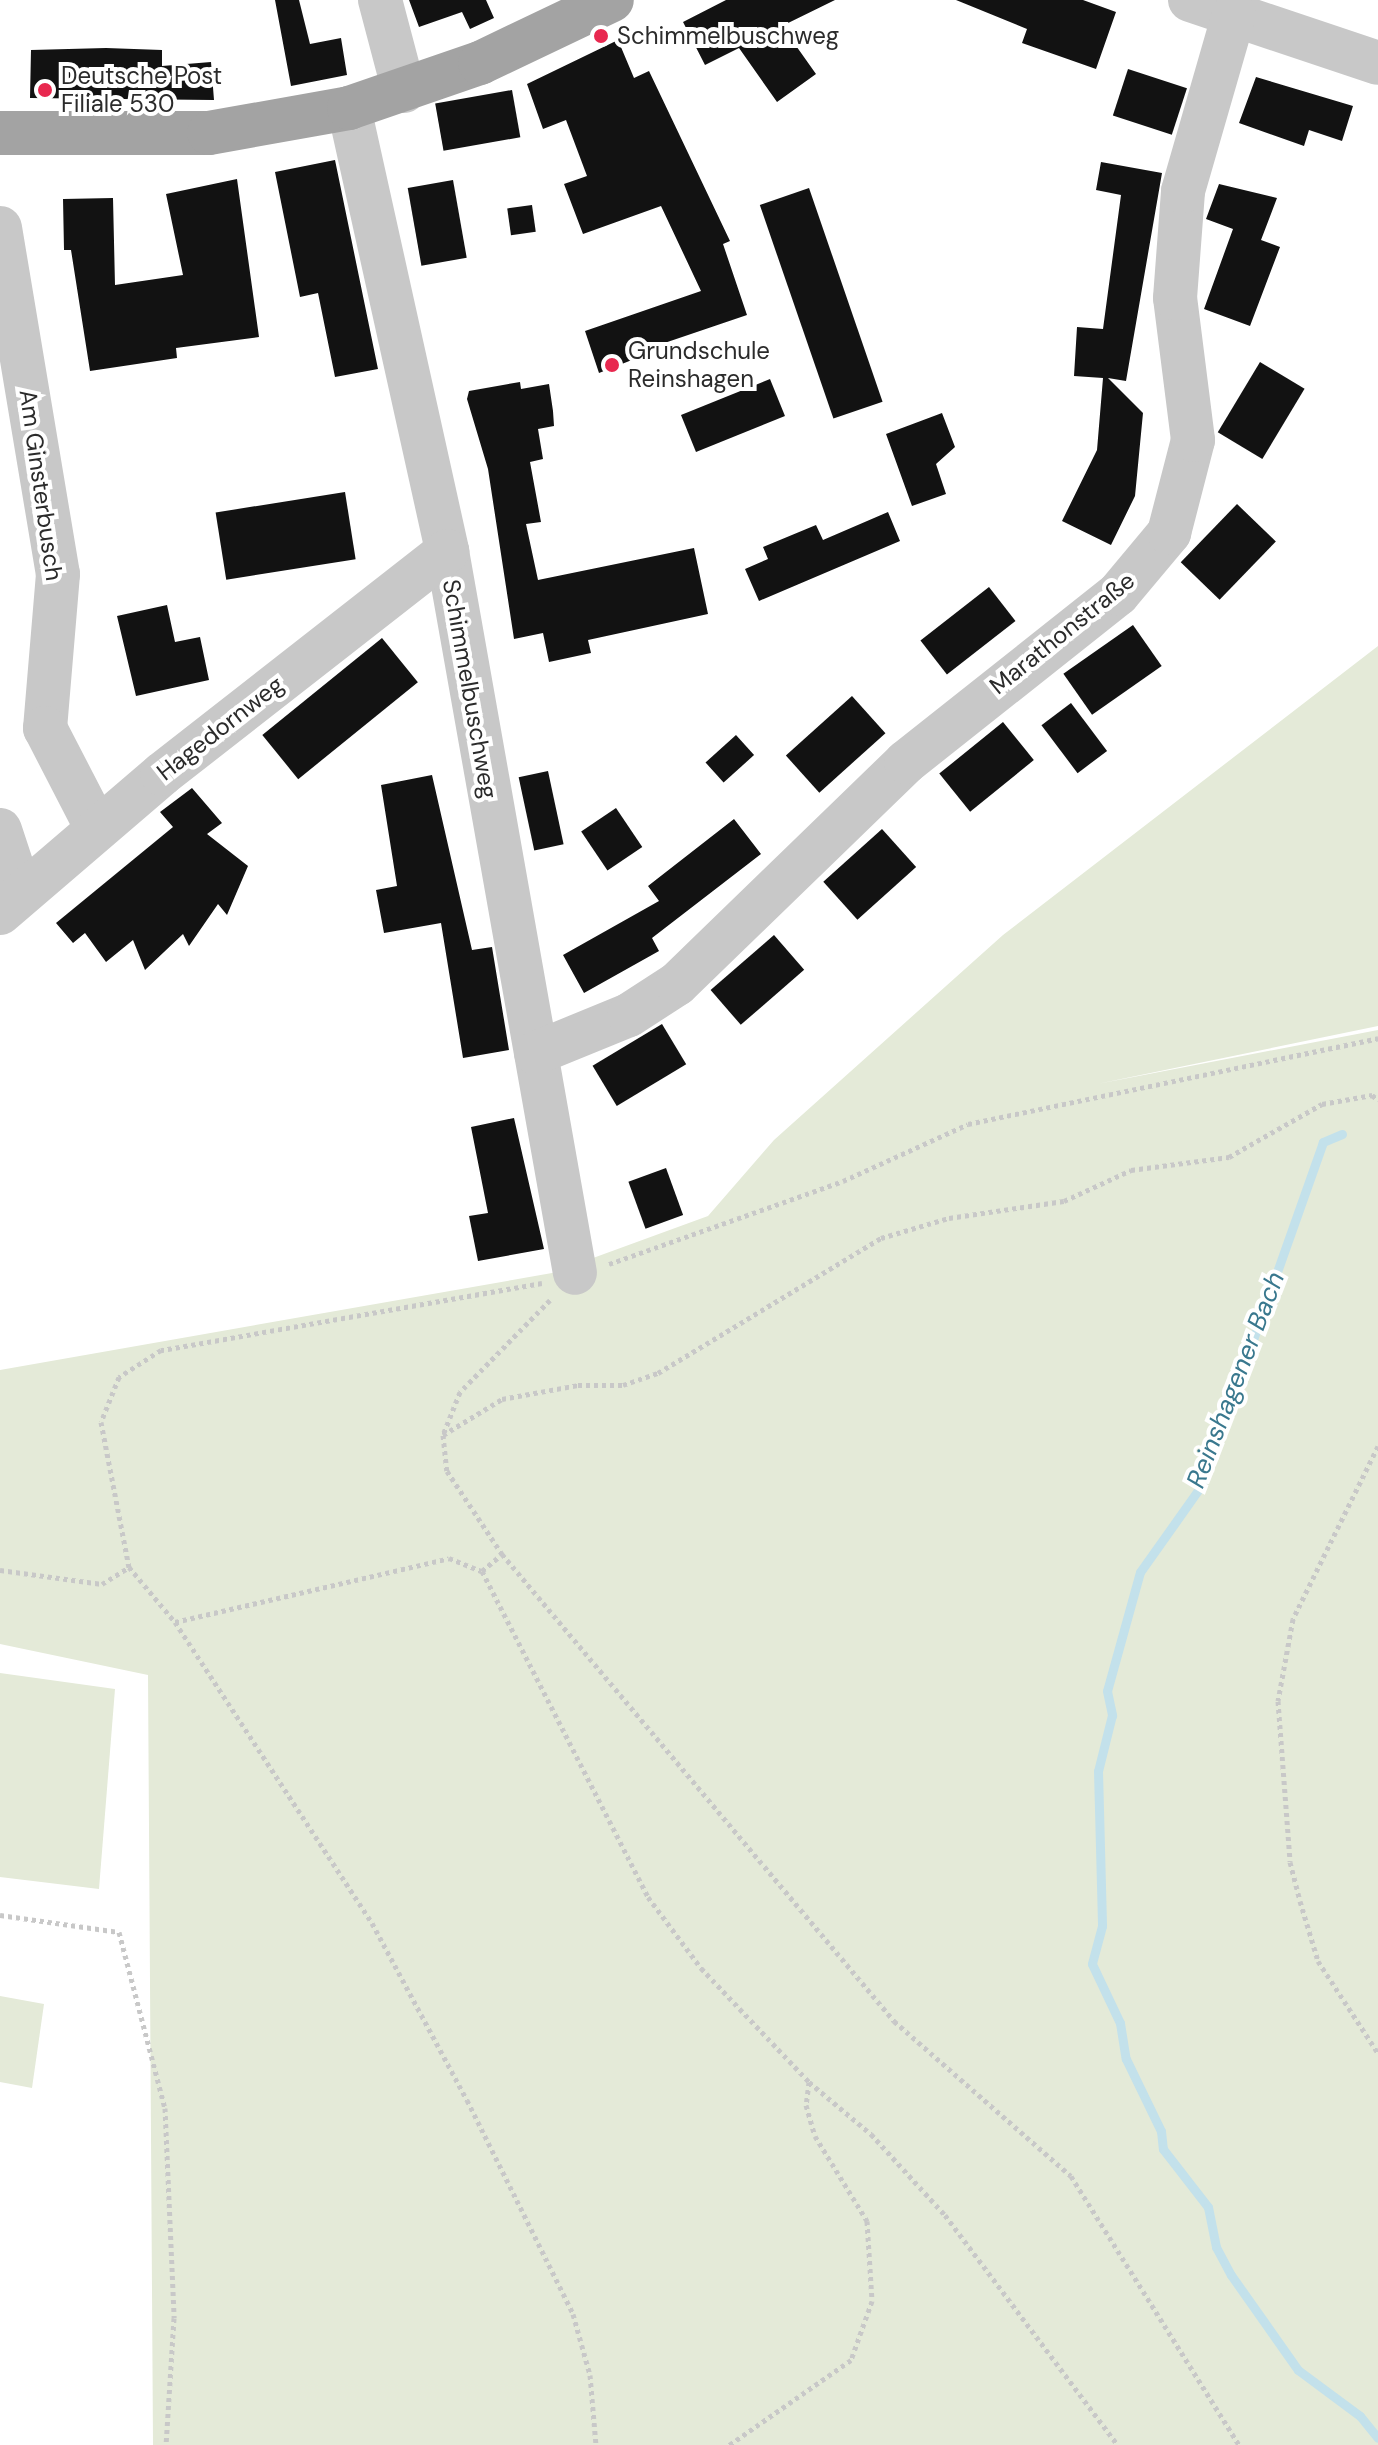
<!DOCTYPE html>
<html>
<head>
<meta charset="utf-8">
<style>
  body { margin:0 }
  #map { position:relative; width:1378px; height:2445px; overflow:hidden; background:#fff; font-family:"DM Sans",sans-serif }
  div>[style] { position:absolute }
  .green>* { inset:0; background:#e4ead8 }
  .stream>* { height:9px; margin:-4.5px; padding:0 4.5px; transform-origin:4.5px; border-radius:4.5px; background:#c3e1eb }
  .building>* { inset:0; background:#121212; transform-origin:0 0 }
  .path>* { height:5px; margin-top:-2.5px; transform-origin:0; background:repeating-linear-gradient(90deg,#c8c8c8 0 4px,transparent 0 8px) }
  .minor>* { height:44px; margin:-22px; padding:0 22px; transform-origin:22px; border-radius:22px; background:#c8c8c8 }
  .major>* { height:44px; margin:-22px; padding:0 22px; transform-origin:22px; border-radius:22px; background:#a3a3a3 }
  .dots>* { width:22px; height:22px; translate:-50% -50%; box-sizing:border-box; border:4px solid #fff; border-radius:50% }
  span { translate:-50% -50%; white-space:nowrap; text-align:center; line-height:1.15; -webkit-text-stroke:8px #fff; paint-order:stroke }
  .poi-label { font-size:24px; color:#2b2b2b }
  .left { translate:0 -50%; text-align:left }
  .street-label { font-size:24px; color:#2b2b2b }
  .water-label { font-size:26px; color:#39788e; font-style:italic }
</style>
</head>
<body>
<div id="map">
  <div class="green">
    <i style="clip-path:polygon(1378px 646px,1378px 1026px,1097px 1084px,1378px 1030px,1378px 2445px,153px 2445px,148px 1675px,0 1644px,0 1370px,552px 1273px,708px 1216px,774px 1140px,1003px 935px)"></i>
    <i style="clip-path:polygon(0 1673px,115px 1689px,99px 1889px,0 1877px)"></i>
    <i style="clip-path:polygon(0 1996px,44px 2004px,32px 2088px,0 2082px)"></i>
  </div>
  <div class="stream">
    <i style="left:1342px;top:1134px;width:21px;rotate:157deg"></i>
    <i style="left:1323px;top:1142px;width:365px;rotate:109.5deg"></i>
    <i style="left:1201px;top:1486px;width:105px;rotate:125.3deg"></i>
    <i style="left:1140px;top:1572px;width:123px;rotate:105.5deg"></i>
    <i style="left:1107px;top:1691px;width:25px;rotate:78deg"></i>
    <i style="left:1112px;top:1715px;width:58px;rotate:104deg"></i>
    <i style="left:1098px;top:1771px;width:155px;rotate:88.5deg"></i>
    <i style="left:1102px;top:1926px;width:39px;rotate:105deg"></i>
    <i style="left:1092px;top:1964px;width:65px;rotate:64.6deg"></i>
    <i style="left:1120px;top:2023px;width:36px;rotate:81deg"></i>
    <i style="left:1126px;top:2059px;width:80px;rotate:64.1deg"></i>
    <i style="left:1161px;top:2131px;width:18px;rotate:84deg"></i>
    <i style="left:1163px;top:2149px;width:73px;rotate:52.2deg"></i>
    <i style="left:1208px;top:2207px;width:41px;rotate:78.7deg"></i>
    <i style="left:1216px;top:2247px;width:32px;rotate:62deg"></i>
    <i style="left:1231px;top:2275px;width:116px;rotate:54.8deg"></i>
    <i style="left:1298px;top:2370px;width:77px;rotate:36.6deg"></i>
    <i style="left:1360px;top:2416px;width:28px;rotate:51deg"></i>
  </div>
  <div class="building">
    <i style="clip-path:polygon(275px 0,299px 0,310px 44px,341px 38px,347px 75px,291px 86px)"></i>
    <i style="clip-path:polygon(409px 0,486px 0,494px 18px,470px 29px,462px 12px,419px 27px)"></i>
    <i style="clip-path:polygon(726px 0,835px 0,782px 26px,816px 74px,777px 102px,739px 48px,705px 65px,683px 22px)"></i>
    <i style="clip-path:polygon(956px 0,1083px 0,1116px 12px,1096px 69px,1022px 43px,1027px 29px)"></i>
    <i style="clip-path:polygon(618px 40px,634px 78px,649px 71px,730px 241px,723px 244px,747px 315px,635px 353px,637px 358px,599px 373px,585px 331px,701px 291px,661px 206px,583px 234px,564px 184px,587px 176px,566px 120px,543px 129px,527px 84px)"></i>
    <i style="clip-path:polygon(106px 48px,162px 50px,162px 66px,211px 62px,214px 100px,30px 98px,31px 50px)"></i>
    <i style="left:1128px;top:69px;width:62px;height:49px;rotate:18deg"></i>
    <i style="clip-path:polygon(1256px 77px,1353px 106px,1342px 141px,1309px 130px,1304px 146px,1239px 123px)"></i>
    <i style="left:512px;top:90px;width:48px;height:78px;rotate:80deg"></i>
    <i style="clip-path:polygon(335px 160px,378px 369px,335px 377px,318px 293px,300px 297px,275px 172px)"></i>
    <i style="clip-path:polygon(1101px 162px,1162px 173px,1126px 381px,1108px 378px,1143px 413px,1135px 496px,1111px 545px,1062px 521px,1097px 450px,1103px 378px,1074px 376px,1077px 327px,1103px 329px,1121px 195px,1096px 190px)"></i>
    <i style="clip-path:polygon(237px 179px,259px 337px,176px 348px,177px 358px,90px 371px,71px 250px,64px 250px,63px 199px,113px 198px,115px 285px,183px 275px,166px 194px)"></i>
    <i style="left:453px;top:180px;width:79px;height:46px;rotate:80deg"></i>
    <i style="clip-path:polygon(1219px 184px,1277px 198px,1261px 240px,1280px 247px,1250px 326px,1204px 309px,1233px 229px,1206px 219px)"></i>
    <i style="left:809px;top:188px;width:226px;height:52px;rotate:71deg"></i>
    <i style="left:532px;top:205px;width:27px;height:25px;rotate:82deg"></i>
    <i style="left:1260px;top:362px;width:52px;height:82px;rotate:31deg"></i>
    <i style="left:770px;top:379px;width:40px;height:96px;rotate:68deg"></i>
    <i style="clip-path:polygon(520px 382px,521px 389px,549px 384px,553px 411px,554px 426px,538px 429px,543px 459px,530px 462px,541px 522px,526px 524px,538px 580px,694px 548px,708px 614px,588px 640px,591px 653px,549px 662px,543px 633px,514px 639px,488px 469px,467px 399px,469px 391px)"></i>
    <i style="clip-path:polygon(942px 413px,955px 447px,936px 464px,946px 494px,912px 506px,886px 434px)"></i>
    <i style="left:345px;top:492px;width:68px;height:131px;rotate:81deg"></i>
    <i style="left:1237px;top:504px;width:54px;height:81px;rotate:44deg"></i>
    <i style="clip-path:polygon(888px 512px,900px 541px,759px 601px,745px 569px,768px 559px,763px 547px,816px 525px,823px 540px)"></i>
    <i style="left:989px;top:587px;width:43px;height:87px;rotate:52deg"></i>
    <i style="clip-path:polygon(167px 605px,175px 642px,200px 637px,209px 680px,136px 696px,117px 616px)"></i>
    <i style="left:1133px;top:625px;width:50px;height:85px;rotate:55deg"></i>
    <i style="left:382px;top:638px;width:57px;height:154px;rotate:51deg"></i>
    <i style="left:852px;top:696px;width:50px;height:89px;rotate:48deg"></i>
    <i style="left:1071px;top:703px;width:60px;height:37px;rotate:53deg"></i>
    <i style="left:1003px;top:722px;width:49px;height:82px;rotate:51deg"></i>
    <i style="left:736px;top:735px;width:27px;height:41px;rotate:48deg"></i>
    <i style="left:548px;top:771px;width:75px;height:30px;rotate:78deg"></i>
    <i style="clip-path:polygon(432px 775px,472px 950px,492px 947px,509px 1050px,463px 1058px,441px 923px,384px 933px,376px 890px,397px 886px,381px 785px)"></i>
    <i style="clip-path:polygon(192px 788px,222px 823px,207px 834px,248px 866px,227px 915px,218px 904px,189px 946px,183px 934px,145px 970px,133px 940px,106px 962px,85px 933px,73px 943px,56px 923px,173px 827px,160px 812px)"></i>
    <i style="left:616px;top:808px;width:47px;height:42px;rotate:56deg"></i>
    <i style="clip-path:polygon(734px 819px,761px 854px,652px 938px,659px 951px,584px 993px,563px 955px,659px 901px,648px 886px)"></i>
    <i style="left:882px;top:829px;width:51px;height:79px;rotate:48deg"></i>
    <i style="left:774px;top:935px;width:46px;height:84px;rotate:49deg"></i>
    <i style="left:662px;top:1024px;width:47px;height:81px;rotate:59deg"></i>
    <i style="clip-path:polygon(514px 1118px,544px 1249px,478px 1261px,469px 1216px,488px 1213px,471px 1127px)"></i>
    <i style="left:666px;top:1168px;width:50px;height:40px;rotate:70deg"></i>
  </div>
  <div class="path">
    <i style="left:609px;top:1264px;width:248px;rotate:-19.5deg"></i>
    <i style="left:843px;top:1181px;width:137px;rotate:-24.5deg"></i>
    <i style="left:968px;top:1124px;width:419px;rotate:-11.8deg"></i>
    <i style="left:542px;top:1283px;width:387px;rotate:170deg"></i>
    <i style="left:161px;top:1350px;width:50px;rotate:147.3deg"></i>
    <i style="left:119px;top:1377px;width:48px;rotate:111.8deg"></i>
    <i style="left:101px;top:1422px;width:148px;rotate:79.1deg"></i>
    <i style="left:129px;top:1567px;width:72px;rotate:50.1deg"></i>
    <i style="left:175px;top:1622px;width:360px;rotate:56.8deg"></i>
    <i style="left:372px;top:1923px;width:201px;rotate:61.8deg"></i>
    <i style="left:467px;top:2100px;width:239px;rotate:63.6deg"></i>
    <i style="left:573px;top:2314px;width:63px;rotate:74.4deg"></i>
    <i style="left:590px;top:2375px;width:70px;rotate:85.1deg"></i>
    <i style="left:550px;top:1300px;width:129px;rotate:134.4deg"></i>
    <i style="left:460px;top:1392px;width:46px;rotate:111.6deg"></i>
    <i style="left:443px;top:1435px;width:36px;rotate:84deg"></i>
    <i style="left:447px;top:1471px;width:100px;rotate:56.5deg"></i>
    <i style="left:502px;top:1554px;width:610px;rotate:49.99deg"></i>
    <i style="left:894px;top:2021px;width:235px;rotate:41.2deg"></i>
    <i style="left:1071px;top:2176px;width:317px;rotate:58deg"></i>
    <i style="left:443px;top:1435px;width:69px;rotate:-31.4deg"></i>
    <i style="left:502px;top:1399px;width:77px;rotate:-10.4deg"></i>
    <i style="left:578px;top:1385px;width:45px"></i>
    <i style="left:623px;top:1385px;width:37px;rotate:-19deg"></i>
    <i style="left:658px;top:1373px;width:261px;rotate:-31.2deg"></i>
    <i style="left:881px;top:1238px;width:71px;rotate:-16.4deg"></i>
    <i style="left:949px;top:1218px;width:116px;rotate:-8.4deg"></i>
    <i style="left:1064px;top:1201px;width:74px;rotate:-24.8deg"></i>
    <i style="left:1131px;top:1170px;width:99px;rotate:-7.6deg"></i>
    <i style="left:1229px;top:1157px;width:107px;rotate:-29.7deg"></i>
    <i style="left:1322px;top:1104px;width:51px;rotate:-10.2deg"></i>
    <i style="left:1372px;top:1095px;width:8px;rotate:40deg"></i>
    <i style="left:1378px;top:1446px;width:193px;rotate:116.2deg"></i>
    <i style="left:1293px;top:1619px;width:83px;rotate:100.4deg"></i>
    <i style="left:1278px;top:1701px;width:161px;rotate:85.7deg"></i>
    <i style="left:1290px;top:1862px;width:40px;rotate:75.6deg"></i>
    <i style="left:1300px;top:1901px;width:63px;rotate:73.3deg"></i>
    <i style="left:1318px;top:1961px;width:110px;rotate:56.9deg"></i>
    <i style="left:0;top:1570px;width:103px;rotate:7.8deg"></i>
    <i style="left:102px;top:1584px;width:32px;rotate:-32deg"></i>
    <i style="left:482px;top:1571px;width:26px;rotate:-40deg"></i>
    <i style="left:175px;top:1622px;width:281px;rotate:-13.1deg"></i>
    <i style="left:449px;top:1558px;width:35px;rotate:22deg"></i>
    <i style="left:482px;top:1571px;width:366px;rotate:63deg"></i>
    <i style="left:648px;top:1897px;width:89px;rotate:53.3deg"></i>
    <i style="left:701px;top:1968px;width:157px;rotate:46.5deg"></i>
    <i style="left:809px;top:2082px;width:23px;rotate:97deg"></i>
    <i style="left:806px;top:2105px;width:32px;rotate:74deg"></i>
    <i style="left:815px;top:2136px;width:100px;rotate:58.5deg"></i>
    <i style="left:867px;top:2221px;width:80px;rotate:86.4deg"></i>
    <i style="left:872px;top:2301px;width:63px;rotate:109.6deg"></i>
    <i style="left:851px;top:2360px;width:149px;rotate:145.1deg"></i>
    <i style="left:0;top:1915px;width:120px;rotate:8.1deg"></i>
    <i style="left:119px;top:1932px;width:182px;rotate:75.4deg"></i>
    <i style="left:165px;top:2108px;width:210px;rotate:87.5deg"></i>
    <i style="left:174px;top:2318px;width:127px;rotate:93.6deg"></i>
    <i style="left:809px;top:2082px;width:81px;rotate:40deg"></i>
    <i style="left:871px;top:2134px;width:110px;rotate:47.6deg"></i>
    <i style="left:945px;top:2215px;width:288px;rotate:53.1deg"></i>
  </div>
  <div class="minor">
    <i style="left:380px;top:0;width:94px;rotate:75.2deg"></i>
    <i style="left:1190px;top:0;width:198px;rotate:18.5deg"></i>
    <i style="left:349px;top:108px;width:454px;rotate:77.5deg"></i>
    <i style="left:447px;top:551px;width:733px;rotate:79.95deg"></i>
    <i style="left:0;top:228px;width:351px;rotate:80.5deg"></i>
    <i style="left:58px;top:574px;width:155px;rotate:94.8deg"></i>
    <i style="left:45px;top:728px;width:111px;rotate:62.7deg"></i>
    <i style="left:0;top:830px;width:67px;rotate:71.8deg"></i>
    <i style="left:0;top:913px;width:213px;rotate:-40.6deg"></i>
    <i style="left:162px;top:774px;width:362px;rotate:-38deg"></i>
    <i style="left:536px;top:1053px;width:100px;rotate:-22.2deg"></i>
    <i style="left:629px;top:1015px;width:57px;rotate:-32.9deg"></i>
    <i style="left:677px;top:984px;width:319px;rotate:-44.1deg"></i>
    <i style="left:906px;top:762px;width:270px;rotate:-38.4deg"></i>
    <i style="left:1118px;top:594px;width:80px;rotate:-50.1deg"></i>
    <i style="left:1169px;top:533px;width:96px;rotate:-75.5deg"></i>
    <i style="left:1193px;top:440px;width:143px;rotate:-97.2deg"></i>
    <i style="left:1175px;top:298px;width:107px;rotate:-85.7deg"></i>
    <i style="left:1183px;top:191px;width:184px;rotate:-73.9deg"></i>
  </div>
  <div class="major">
    <i style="left:0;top:133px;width:209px"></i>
    <i style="left:209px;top:133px;width:142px;rotate:-10.1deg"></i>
    <i style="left:349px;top:108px;width:139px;rotate:-19deg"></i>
    <i style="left:480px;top:63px;width:146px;rotate:-25.5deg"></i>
  </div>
  <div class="dots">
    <i style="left:601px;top:36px;background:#e8284f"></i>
    <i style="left:45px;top:90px;background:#e8284f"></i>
    <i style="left:612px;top:365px;background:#e8284f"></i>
  </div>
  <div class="poi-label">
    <span class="left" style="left:617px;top:36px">Schimmelbuschweg</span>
    <span class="left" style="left:61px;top:90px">Deutsche Post<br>Filiale 530</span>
    <span class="left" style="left:628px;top:365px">Grundschule<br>Reinshagen</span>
  </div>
  <div class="street-label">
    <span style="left:41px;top:485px;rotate:82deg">Am Ginsterbusch</span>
    <span style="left:1062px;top:633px;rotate:-39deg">Marathonstraße</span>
    <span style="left:470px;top:689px;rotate:80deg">Schimmelbuschweg</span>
    <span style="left:220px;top:728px;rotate:-38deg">Hagedornweg</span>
  </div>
  <div class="water-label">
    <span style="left:1236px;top:1380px;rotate:-69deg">Reinshagener Bach</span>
  </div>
</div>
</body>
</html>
